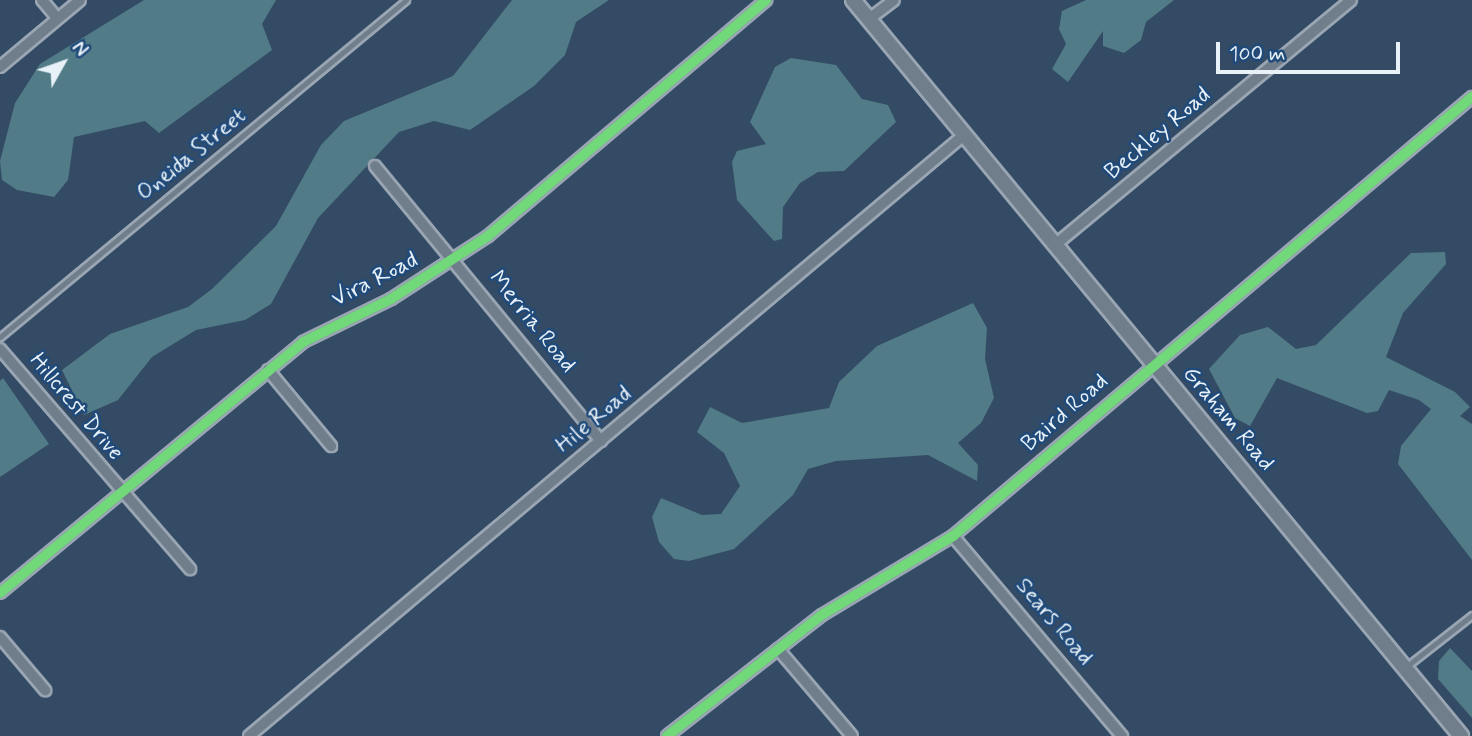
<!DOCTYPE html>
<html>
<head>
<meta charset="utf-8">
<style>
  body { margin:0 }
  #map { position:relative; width:1472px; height:736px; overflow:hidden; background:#344b65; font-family:Mynerve,sans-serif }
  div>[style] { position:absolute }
  .green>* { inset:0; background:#517b86 }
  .roads { filter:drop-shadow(2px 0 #9aa6b3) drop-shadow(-2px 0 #9aa6b3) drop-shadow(0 2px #9aa6b3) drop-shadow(0 -2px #9aa6b3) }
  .lane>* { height:5px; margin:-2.5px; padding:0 2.5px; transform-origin:2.5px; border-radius:2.5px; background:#707e8c }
  .street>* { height:10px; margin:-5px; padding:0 5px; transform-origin:5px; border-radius:5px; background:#707e8c }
  .secondary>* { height:14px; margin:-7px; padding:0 7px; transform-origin:7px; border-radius:7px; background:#707e8c }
  .cycleway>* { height:10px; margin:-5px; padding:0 5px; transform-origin:5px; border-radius:5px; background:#71d979 }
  span { translate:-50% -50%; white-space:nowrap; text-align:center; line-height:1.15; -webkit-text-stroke:5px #1f4a7a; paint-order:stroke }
  .street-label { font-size:23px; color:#e8f1f8 }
  .north { position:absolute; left:28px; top:28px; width:70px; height:70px; -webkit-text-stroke:5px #1f4a7a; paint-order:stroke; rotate:50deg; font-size:19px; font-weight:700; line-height:28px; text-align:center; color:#e8f1f8 }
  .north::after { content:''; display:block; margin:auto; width:24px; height:32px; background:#e8f1f8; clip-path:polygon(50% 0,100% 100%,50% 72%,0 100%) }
  .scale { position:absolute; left:1216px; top:42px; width:184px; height:32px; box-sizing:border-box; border:4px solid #e8f1f8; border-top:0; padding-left:9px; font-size:21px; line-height:24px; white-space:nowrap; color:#e8f1f8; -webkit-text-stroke:5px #1f4a7a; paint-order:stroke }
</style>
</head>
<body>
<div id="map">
  <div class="green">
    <i style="clip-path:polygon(144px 0,276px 0,262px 24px,272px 50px,159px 133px,145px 121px,74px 137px,68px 180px,54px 197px,17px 190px,2px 180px,0 161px,15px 103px,40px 64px)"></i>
    <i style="clip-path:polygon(512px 0,609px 0,576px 22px,565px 55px,534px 86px,470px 130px,434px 121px,399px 132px,318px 218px,271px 304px,245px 320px,196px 330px,152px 357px,118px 400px,84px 415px,62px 370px,110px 334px,188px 307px,212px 289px,276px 226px,321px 145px,344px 121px,453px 76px)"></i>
    <i style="clip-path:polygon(1086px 0,1174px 0,1146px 22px,1141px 40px,1124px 53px,1103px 46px,1103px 31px,1068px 82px,1052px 69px,1066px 44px,1059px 29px,1062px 11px)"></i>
    <i style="clip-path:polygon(791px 58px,836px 65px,862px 99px,888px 105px,896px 122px,844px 171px,818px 172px,800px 183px,783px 207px,782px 239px,774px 241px,737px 200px,732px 162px,737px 151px,766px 144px,750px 122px,775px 67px)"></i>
    <i style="clip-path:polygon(1445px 252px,1446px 264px,1403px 313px,1386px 357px,1455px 392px,1470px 407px,1460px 416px,1472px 424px,1472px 560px,1398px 464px,1401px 446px,1431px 409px,1419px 400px,1389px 390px,1378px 411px,1367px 413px,1277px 378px,1250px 426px,1235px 418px,1209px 369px,1240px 335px,1268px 327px,1296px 349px,1316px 345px,1411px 253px)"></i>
    <i style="clip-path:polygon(973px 303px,987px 328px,985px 359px,994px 398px,981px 423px,958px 443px,978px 465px,977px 481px,928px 455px,836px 461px,808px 469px,793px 495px,734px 549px,689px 561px,674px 559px,659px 542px,652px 517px,661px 498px,702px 515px,721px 514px,740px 486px,724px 453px,697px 432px,710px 407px,742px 423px,829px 408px,839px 382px,877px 346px)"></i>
    <i style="clip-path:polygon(3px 378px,49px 444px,0 477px,0 381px)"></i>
    <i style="clip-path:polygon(1450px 648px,1472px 671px,1472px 718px,1438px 679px,1439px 661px)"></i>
  </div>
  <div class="roads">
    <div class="lane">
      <i style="left:0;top:337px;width:528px;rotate:-39.69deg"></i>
      <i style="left:1407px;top:666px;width:83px;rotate:-38.1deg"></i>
    </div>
    <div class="street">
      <i style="left:42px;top:0;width:23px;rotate:50deg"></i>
      <i style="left:869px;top:19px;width:31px;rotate:-37deg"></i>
      <i style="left:0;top:67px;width:104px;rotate:-39.9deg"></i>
      <i style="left:375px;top:166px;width:356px;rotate:50.6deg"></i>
      <i style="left:1055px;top:245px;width:384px;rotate:-39.6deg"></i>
      <i style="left:0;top:349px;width:291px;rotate:49.2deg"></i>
      <i style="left:268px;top:370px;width:99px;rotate:50.3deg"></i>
      <i style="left:953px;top:536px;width:262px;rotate:49.8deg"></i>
      <i style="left:0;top:593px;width:393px;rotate:-39.6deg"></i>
      <i style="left:303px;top:342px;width:98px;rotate:-26deg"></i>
      <i style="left:391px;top:299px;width:116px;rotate:-33deg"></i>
      <i style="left:488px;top:236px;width:365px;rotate:-40.3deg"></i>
      <i style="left:0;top:637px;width:70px;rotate:49.7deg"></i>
      <i style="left:778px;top:649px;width:114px;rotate:49.6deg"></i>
      <i style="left:249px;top:736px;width:934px;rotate:-40.05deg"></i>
      <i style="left:667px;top:736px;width:197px;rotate:-38deg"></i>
      <i style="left:822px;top:615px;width:153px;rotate:-31.1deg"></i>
      <i style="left:953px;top:536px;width:680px;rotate:-40.23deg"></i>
    </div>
    <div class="secondary">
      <i style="left:853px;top:0;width:955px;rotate:50.44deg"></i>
    </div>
  </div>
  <div class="cycleway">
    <i style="left:0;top:593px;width:393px;rotate:-39.6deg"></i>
    <i style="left:303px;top:342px;width:98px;rotate:-26deg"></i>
    <i style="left:391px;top:299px;width:116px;rotate:-33deg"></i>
    <i style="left:488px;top:236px;width:365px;rotate:-40.3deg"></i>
    <i style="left:667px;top:736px;width:197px;rotate:-38deg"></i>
    <i style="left:822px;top:615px;width:153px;rotate:-31.1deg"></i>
    <i style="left:953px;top:536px;width:680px;rotate:-40.23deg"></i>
  </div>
  <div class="street-label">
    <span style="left:1158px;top:134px;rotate:-40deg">Beckley Road</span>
    <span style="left:192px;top:155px;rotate:-39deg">Oneida Street</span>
    <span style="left:375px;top:280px;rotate:-27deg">Vira Road</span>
    <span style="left:532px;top:322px;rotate:51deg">Merria Road</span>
    <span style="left:76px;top:407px;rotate:50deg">Hillcrest Drive</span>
    <span style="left:1065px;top:413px;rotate:-41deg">Baird Road</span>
    <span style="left:1228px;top:419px;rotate:50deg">Graham Road</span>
    <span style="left:594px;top:420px;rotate:-40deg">Hile Road</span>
    <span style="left:1054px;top:622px;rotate:50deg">Sears Road</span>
  </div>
  <div class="north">N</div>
  <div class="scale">100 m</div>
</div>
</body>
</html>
